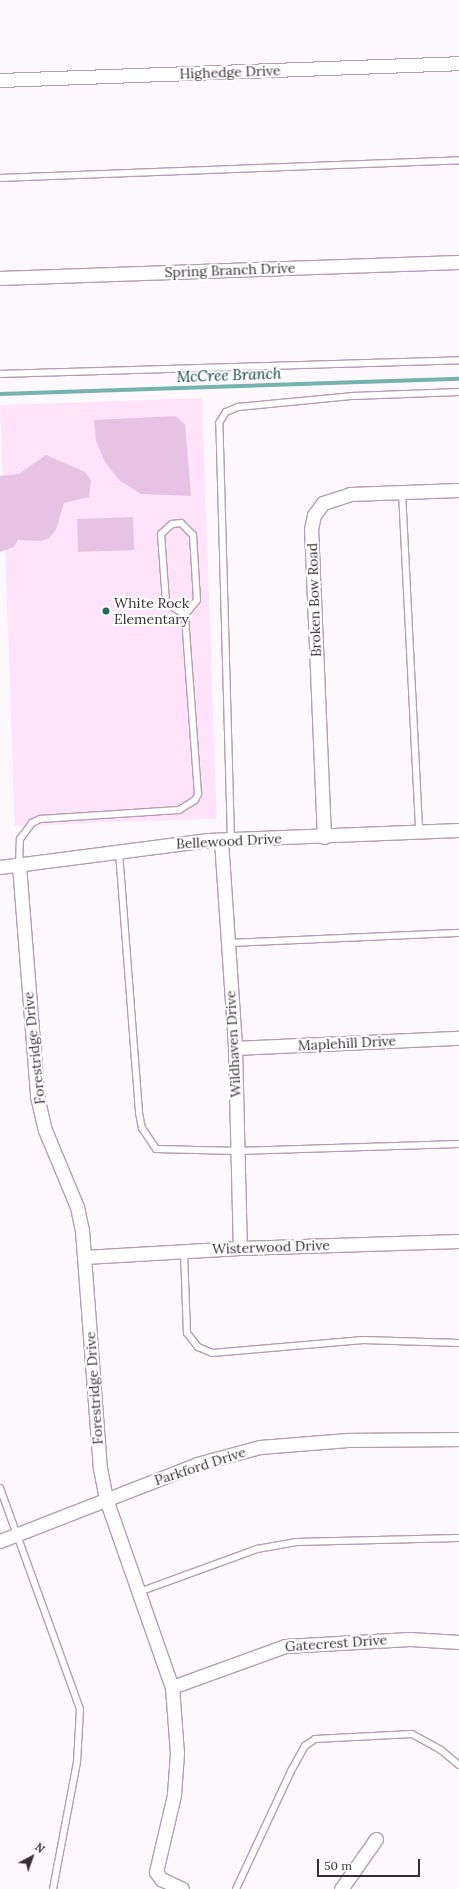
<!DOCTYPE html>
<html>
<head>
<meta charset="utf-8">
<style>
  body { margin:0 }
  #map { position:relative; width:459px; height:1889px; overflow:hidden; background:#fcf8fc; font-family:Lora,serif }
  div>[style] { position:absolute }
  .built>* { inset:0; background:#ffe3fb; transform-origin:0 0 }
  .green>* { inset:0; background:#e6c3e2; transform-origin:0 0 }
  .stream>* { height:4px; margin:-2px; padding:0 2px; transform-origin:2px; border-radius:2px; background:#77b3ad }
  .roads { filter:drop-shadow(1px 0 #b39fb1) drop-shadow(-1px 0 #b39fb1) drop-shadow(0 1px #b39fb1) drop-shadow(0 -1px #b39fb1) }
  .service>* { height:6px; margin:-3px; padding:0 3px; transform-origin:3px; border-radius:3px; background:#fff }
  .minor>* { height:13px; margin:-6.5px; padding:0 6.5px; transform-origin:6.5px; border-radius:6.5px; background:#fff }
  .dots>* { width:11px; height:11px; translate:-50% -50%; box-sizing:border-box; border:2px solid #fff; border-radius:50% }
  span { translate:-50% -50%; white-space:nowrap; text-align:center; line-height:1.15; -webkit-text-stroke:4px #fff; paint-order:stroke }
  .street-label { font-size:14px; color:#362e35 }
  .poi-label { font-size:14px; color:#362e35 }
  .left { translate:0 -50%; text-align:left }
  .water-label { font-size:15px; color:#023d39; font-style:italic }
  .north { position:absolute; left:12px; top:1837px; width:40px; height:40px; -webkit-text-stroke:3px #fff; paint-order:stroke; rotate:41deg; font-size:11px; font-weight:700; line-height:16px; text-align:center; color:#362e35 }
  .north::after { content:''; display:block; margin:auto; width:14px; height:18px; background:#362e35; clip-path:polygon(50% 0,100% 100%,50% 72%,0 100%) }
  .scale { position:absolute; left:317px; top:1859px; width:103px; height:18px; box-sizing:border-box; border:2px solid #362e35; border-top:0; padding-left:5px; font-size:12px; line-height:14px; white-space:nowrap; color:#362e35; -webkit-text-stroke:3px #fff; paint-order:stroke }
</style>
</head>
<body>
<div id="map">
  <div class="built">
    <i style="left:202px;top:398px;width:421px;height:202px;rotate:88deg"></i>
  </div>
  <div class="green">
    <i style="clip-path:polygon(175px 416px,185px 424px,191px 496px,141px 494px,120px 481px,105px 462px,96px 441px,94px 420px)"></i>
    <i style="clip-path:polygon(46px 455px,85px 472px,91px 480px,89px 497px,64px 503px,56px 530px,49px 538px,42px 541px,18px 540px,14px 547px,0 552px,0 476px,19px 474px)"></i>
    <i style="left:133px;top:517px;width:33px;height:56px;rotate:88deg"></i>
  </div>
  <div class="stream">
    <i style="left:0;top:394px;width:459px;rotate:-1.9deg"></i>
  </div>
  <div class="roads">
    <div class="service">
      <i style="left:0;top:178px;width:459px;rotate:-2.2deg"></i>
      <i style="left:0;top:374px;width:459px;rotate:-1.7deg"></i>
      <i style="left:402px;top:492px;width:340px;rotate:87.1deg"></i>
      <i style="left:181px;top:523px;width:17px;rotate:45deg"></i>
      <i style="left:193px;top:535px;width:65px;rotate:86.5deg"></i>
      <i style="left:197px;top:600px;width:19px;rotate:129deg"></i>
      <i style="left:185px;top:615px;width:23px;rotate:-146deg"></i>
      <i style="left:166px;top:602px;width:68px;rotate:-94.2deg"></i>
      <i style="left:161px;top:534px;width:15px;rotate:-42deg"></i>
      <i style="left:172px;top:524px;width:9px;rotate:-6deg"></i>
      <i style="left:231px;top:840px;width:417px;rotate:-91.6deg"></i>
      <i style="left:219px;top:423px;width:13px;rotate:-58deg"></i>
      <i style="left:226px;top:412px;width:13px;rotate:-23deg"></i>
      <i style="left:238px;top:407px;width:116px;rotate:-5.5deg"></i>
      <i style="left:353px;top:396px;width:106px;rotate:-2.2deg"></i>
      <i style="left:119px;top:852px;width:262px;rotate:85.6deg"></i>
      <i style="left:139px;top:1113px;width:15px;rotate:79deg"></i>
      <i style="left:142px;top:1128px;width:25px;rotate:56deg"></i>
      <i style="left:156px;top:1149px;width:82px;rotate:1.4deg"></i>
      <i style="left:238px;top:1151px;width:221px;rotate:-1.8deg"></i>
      <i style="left:19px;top:865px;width:26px;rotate:-88deg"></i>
      <i style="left:20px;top:839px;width:20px;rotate:-53deg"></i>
      <i style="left:32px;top:823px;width:9px;rotate:-27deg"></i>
      <i style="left:40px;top:819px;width:139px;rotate:-3.7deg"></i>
      <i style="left:179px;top:810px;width:19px;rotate:-32deg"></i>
      <i style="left:195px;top:800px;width:7px;rotate:-63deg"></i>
      <i style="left:198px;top:794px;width:179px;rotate:-94.2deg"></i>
      <i style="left:227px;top:943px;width:232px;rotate:-2.5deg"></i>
      <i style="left:184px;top:1252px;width:81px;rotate:87.9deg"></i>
      <i style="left:187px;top:1333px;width:18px;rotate:52deg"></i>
      <i style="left:198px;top:1347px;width:15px;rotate:23deg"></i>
      <i style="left:212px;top:1353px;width:152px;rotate:-4.9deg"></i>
      <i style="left:363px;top:1340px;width:96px;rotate:1.8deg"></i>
      <i style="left:0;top:1488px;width:235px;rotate:70.1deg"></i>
      <i style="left:80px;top:1709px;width:53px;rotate:93.2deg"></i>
      <i style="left:77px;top:1762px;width:129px;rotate:100.7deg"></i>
      <i style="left:139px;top:1592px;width:126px;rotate:-20deg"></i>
      <i style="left:257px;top:1549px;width:40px;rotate:-10deg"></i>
      <i style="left:296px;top:1542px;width:163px;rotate:-1.4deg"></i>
      <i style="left:236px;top:1889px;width:130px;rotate:-65deg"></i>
      <i style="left:291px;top:1771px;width:29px;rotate:-61deg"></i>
      <i style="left:305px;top:1746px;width:12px;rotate:-35deg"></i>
      <i style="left:315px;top:1739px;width:97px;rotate:-3deg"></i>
      <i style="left:412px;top:1734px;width:33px;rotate:29deg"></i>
      <i style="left:441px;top:1750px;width:23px;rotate:40deg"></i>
    </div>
    <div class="minor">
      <i style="left:0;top:80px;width:459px;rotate:-2.1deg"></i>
      <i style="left:0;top:278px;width:459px;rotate:-2deg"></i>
      <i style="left:324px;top:837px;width:308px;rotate:-92.4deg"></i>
      <i style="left:311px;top:529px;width:14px;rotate:-78deg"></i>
      <i style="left:314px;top:515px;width:15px;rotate:-53deg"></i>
      <i style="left:323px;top:503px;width:28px;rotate:-18deg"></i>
      <i style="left:350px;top:494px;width:109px;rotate:-2.1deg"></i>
      <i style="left:221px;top:840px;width:208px;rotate:86.1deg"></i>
      <i style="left:235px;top:1048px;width:200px;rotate:88.6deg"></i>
      <i style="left:19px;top:865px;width:232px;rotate:85.5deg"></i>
      <i style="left:37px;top:1096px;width:35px;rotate:77deg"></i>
      <i style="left:45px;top:1130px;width:83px;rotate:67.4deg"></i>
      <i style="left:77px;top:1207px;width:24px;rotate:78deg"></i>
      <i style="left:82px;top:1230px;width:239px;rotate:85.7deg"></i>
      <i style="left:100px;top:1468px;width:32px;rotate:79deg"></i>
      <i style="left:106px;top:1499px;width:199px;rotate:70.7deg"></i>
      <i style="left:172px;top:1687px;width:66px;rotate:85.7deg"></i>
      <i style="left:177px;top:1753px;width:42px;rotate:94.1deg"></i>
      <i style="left:174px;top:1795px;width:79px;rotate:103.2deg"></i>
      <i style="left:156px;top:1872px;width:9px;rotate:54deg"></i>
      <i style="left:161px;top:1879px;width:23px;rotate:25deg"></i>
      <i style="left:0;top:867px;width:210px;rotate:-7.4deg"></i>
      <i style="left:208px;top:840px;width:251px;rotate:-2.3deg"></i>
      <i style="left:235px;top:1048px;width:224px;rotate:-2.6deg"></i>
      <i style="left:84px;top:1257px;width:156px;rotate:-3.3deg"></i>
      <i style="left:240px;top:1248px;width:219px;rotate:-1.8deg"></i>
      <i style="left:0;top:1541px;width:212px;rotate:-21.3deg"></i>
      <i style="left:197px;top:1464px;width:65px;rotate:-15.1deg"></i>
      <i style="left:260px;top:1447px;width:88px;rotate:-4.5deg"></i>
      <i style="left:348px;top:1440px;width:111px;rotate:-0.5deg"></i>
      <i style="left:172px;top:1687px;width:120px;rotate:-19.9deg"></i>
      <i style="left:285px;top:1646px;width:125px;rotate:-3.2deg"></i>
      <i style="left:410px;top:1639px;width:49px;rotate:3.5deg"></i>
      <i style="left:341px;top:1889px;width:61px;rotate:-55deg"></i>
    </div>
  </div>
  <div class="dots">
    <i style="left:106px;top:611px;background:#1e6963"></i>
  </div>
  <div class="street-label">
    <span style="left:230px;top:72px;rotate:-2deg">Highedge Drive</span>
    <span style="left:230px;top:270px;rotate:-2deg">Spring Branch Drive</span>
    <span style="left:314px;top:600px;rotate:-92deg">Broken Bow Road</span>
    <span style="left:229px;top:841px;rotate:-3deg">Bellewood Drive</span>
    <span style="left:347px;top:1043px;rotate:-3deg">Maplehill Drive</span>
    <span style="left:233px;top:1044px;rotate:-93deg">Wildhaven Drive</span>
    <span style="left:34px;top:1048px;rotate:-96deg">Forestridge Drive</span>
    <span style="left:271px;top:1247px;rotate:-2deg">Wisterwood Drive</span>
    <span style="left:94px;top:1388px;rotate:-94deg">Forestridge Drive</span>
    <span style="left:200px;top:1466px;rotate:-18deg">Parkford Drive</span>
    <span style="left:336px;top:1643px;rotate:-4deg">Gatecrest Drive</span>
  </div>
  <div class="poi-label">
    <span class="left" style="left:114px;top:611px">White Rock<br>Elementary</span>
  </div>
  <div class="water-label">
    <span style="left:229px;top:375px;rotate:-2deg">McCree Branch</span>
  </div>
  <div class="north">N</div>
  <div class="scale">50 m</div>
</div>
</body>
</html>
